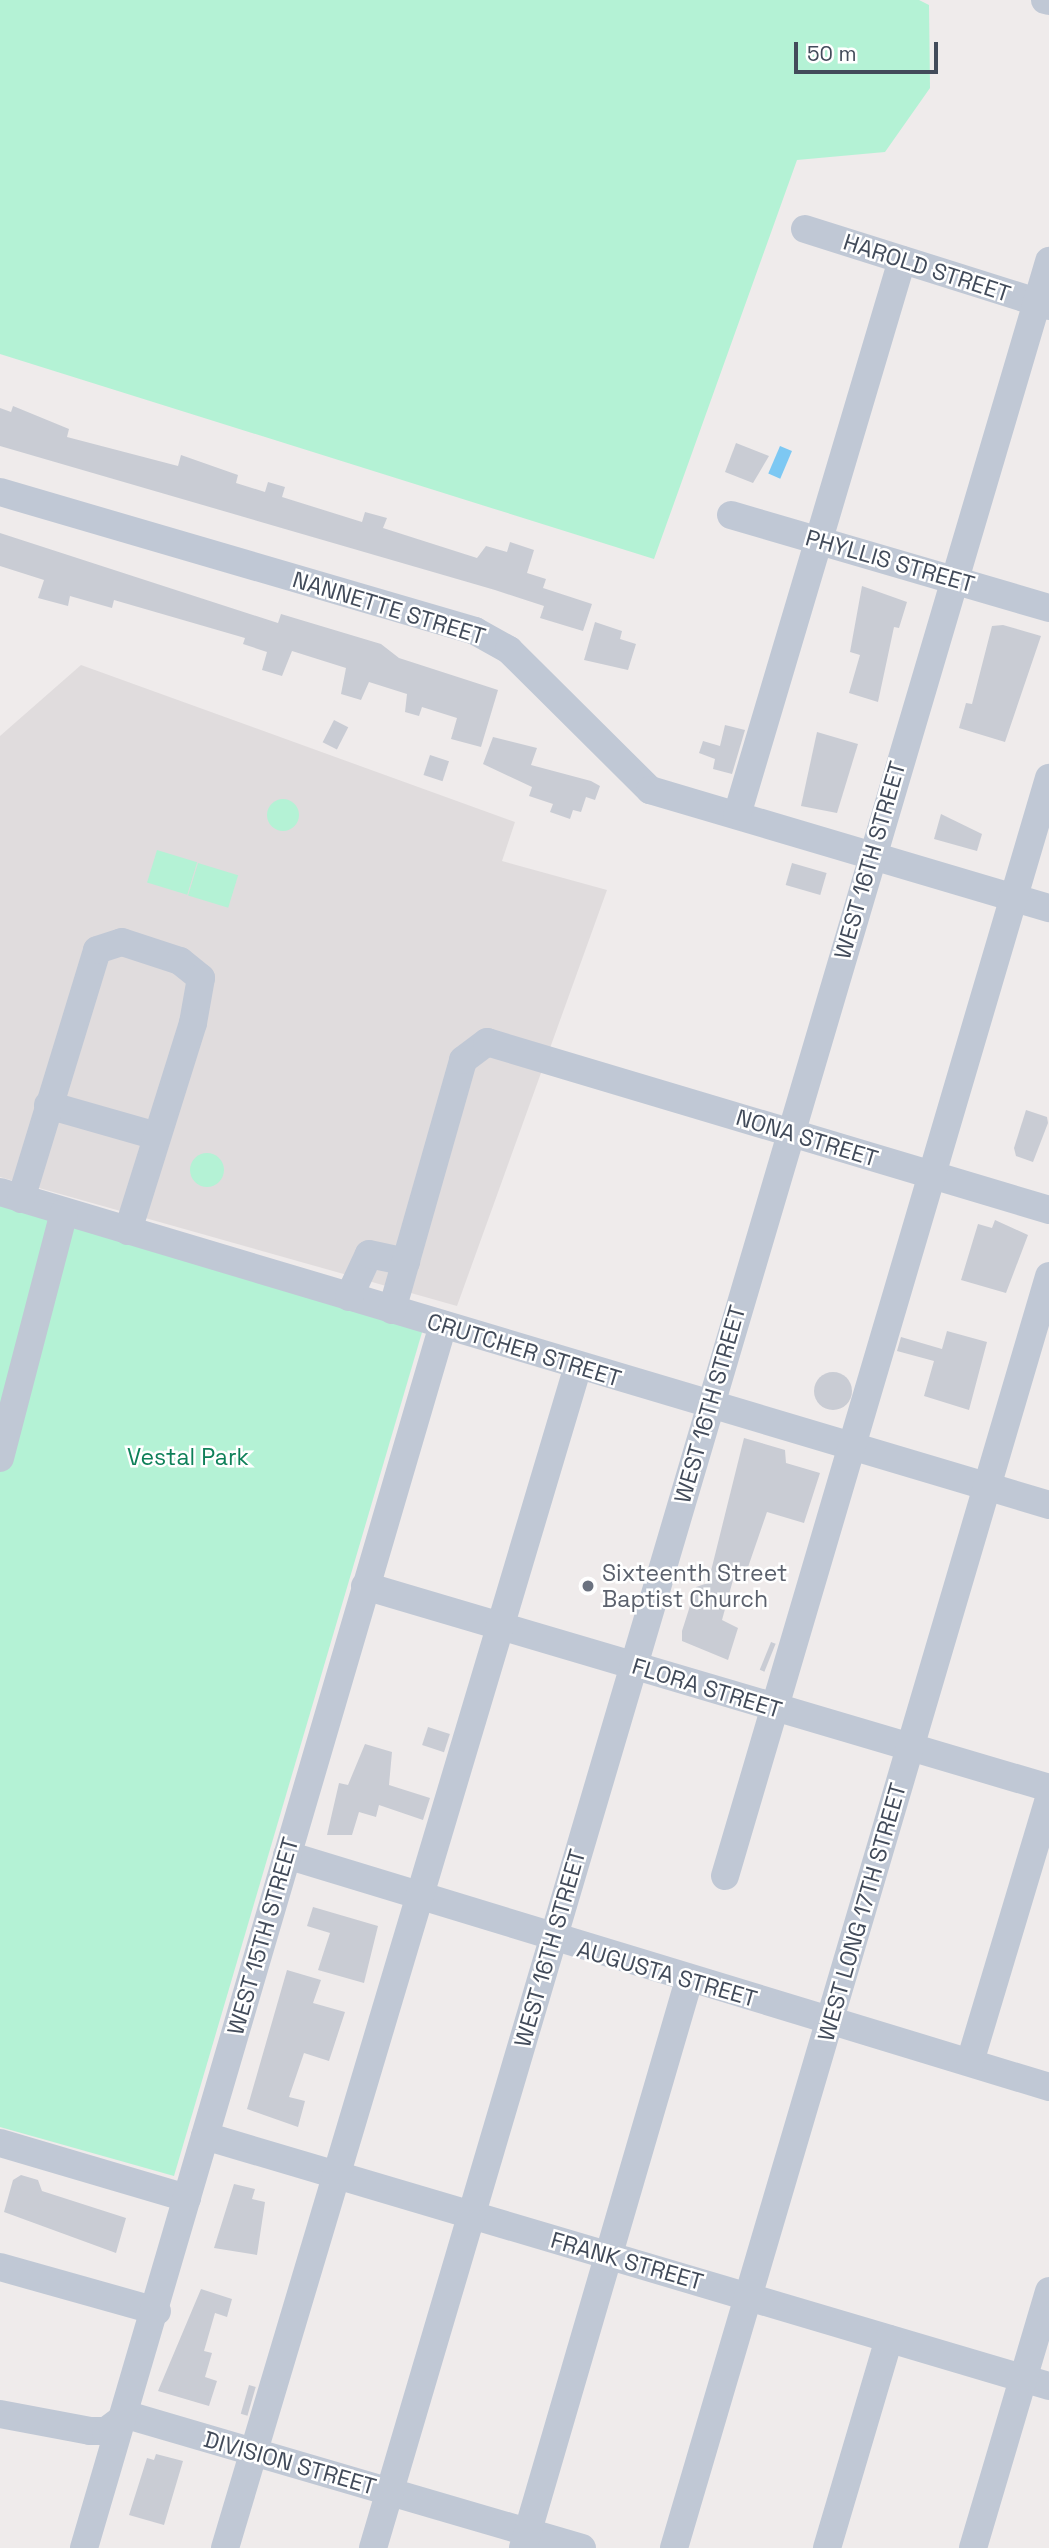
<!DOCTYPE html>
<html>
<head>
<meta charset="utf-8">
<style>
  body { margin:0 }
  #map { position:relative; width:1049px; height:2548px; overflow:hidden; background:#efebeb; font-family:"Space Grotesk",sans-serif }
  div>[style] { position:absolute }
  .education>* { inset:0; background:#e0dcdd }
  .green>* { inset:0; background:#b4f2d5; transform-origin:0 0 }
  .round { border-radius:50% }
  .water>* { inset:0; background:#7dc8f3; transform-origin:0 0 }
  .building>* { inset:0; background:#c9ccd4; transform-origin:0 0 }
  .minor>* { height:28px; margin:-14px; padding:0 14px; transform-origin:14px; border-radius:14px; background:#c0c8d5 }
  .dots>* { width:19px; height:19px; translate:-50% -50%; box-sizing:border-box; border:4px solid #fff; border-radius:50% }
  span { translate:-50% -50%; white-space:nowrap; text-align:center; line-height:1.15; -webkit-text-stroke:5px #fff; paint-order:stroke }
  .street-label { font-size:23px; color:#424b5a }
  .park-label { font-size:23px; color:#0e8059 }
  .worship-label { font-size:23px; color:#5b616d }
  .left { translate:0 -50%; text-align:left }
  .scale { position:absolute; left:794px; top:42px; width:144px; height:32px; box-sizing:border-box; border:4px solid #424b5a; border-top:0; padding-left:9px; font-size:21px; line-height:24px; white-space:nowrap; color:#424b5a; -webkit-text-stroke:5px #fff; paint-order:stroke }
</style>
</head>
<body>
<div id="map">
  <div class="education">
    <i style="clip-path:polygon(81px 665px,515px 822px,502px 861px,607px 890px,457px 1306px,0 1177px,0 736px)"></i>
  </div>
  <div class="green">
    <i style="clip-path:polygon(0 0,919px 0,929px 5px,930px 88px,885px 152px,797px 160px,654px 559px,0 354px)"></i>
    <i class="round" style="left:267px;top:799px;width:32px;height:32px"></i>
    <i style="left:157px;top:850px;width:42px;height:34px;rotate:17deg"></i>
    <i style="left:198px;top:863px;width:42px;height:34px;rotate:17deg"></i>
    <i class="round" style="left:190px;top:1153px;width:34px;height:34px"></i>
    <i style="clip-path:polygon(0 1204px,423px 1329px,174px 2176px,0 2127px)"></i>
  </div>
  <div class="water">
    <i style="left:780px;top:446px;width:13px;height:30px;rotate:23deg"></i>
  </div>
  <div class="building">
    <i style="clip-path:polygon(13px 406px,69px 429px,67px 437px,178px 466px,181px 455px,238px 475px,236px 483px,265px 492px,268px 482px,285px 487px,282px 497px,362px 522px,365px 512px,387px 518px,383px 528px,477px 558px,486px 546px,507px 552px,510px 542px,534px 550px,527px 573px,546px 579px,543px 588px,592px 604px,583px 631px,540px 618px,544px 606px,495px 590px,0 446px,0 408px,11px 412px)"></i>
    <i style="clip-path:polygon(736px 443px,769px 456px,753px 483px,725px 472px)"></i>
    <i style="clip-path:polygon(0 533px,278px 623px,281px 614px,381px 644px,399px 658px,498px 690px,481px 747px,451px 739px,457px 718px,422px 707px,419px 716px,405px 712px,407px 694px,369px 682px,361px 700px,341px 694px,346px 668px,292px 651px,282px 676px,262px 670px,267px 652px,243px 644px,245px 638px,114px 600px,112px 608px,70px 596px,68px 606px,38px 598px,44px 580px,0 566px)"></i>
    <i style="clip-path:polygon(862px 586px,907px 602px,899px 628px,894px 627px,878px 702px,849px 693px,860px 655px,850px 652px)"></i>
    <i style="clip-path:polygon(595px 622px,622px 631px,620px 639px,636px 644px,628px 670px,584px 660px)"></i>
    <i style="clip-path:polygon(1003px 625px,1041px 636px,1005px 742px,959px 728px,966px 703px,972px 704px,992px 626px)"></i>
    <i style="left:334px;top:720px;width:16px;height:25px;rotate:27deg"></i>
    <i style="clip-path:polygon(725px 725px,745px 730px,732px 774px,713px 769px,715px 759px,699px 753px,703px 741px,720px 746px)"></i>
    <i style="clip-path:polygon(817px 732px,858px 744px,837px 813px,801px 806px)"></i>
    <i style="clip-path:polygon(493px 737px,537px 748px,531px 765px,591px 781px,600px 786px,595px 800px,586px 797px,581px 812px,573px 810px,570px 819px,550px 812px,553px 804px,529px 796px,532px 787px,483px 764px)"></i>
    <i style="left:430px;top:755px;width:20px;height:21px;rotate:18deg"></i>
    <i style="clip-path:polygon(941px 814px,982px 834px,977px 851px,934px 839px)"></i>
    <i style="left:792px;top:863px;width:36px;height:23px;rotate:16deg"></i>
    <i style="clip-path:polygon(1026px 1110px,1047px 1117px,1048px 1123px,1033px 1162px,1016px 1156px,1014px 1148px)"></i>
    <i style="clip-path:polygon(995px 1220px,1028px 1235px,1006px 1293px,961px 1280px,978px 1224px,992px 1228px)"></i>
    <i style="clip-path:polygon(947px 1331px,987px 1342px,969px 1410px,924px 1396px,934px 1361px,897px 1351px,901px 1337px,942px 1349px)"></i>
    <i class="round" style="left:814px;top:1372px;width:38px;height:38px"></i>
    <i style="clip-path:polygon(744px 1438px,785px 1450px,786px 1463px,820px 1473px,804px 1523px,767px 1512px,746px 1573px,736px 1569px,722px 1620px,738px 1628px,728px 1660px,682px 1641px,682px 1631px,696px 1587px,708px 1583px)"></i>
    <i style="left:771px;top:1642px;width:5px;height:30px;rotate:22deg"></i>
    <i style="left:428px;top:1727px;width:23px;height:19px;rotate:18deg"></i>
    <i style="clip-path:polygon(365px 1744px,392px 1752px,389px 1785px,430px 1798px,423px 1820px,379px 1805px,376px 1817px,359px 1812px,352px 1835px,327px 1835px,339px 1783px,348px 1785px)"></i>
    <i style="clip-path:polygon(313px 1907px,378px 1926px,364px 1983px,318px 1970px,330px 1933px,307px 1926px)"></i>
    <i style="clip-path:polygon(287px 1970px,321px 1980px,313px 2003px,345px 2012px,329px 2061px,304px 2053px,289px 2097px,305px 2101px,298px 2127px,247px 2109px)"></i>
    <i style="clip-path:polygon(21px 2175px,38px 2180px,42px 2191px,126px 2218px,116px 2253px,4px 2212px,13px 2180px)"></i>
    <i style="clip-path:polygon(234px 2184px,255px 2189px,252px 2199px,265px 2202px,257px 2255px,214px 2248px)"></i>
    <i style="clip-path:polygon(201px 2289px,232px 2299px,227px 2317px,215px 2313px,204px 2351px,212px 2353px,205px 2377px,217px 2381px,209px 2406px,158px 2391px)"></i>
    <i style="left:249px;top:2385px;width:7px;height:30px;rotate:16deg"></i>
    <i style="clip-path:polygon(156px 2454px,183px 2461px,164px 2525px,129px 2515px,147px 2458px,154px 2460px)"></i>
  </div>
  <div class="minor">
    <i style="left:1045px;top:0;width:4px;rotate:14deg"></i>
    <i style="left:805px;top:229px;width:256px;rotate:17.5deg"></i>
    <i style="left:0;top:492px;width:495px;rotate:16.3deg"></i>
    <i style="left:475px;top:631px;width:39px;rotate:29deg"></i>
    <i style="left:509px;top:650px;width:199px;rotate:44.8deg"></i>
    <i style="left:650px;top:790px;width:416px;rotate:16.5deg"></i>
    <i style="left:731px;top:515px;width:331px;rotate:16.3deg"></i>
    <i style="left:737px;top:815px;width:579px;rotate:-73.44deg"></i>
    <i style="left:48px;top:1105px;width:113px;rotate:15.9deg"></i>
    <i style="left:0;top:1192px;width:1095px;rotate:16.61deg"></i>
    <i style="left:21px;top:1199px;width:260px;rotate:-73deg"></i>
    <i style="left:97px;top:950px;width:26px;rotate:-18deg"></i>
    <i style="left:122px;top:942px;width:61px;rotate:18.1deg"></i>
    <i style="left:180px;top:961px;width:27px;rotate:39deg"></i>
    <i style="left:201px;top:978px;width:46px;rotate:100.1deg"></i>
    <i style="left:193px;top:1023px;width:218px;rotate:107.4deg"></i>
    <i style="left:349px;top:1297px;width:47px;rotate:-65.1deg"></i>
    <i style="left:369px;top:1254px;width:38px;rotate:12deg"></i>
    <i style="left:392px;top:1310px;width:260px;rotate:-74.1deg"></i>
    <i style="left:463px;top:1060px;width:30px;rotate:-37deg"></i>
    <i style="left:487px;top:1042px;width:587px;rotate:16.64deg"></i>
    <i style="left:0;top:1458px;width:254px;rotate:-75.4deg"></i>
    <i style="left:365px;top:1586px;width:713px;rotate:16.45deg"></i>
    <i style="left:287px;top:1855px;width:797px;rotate:16.93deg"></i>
    <i style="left:725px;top:1876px;width:1145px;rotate:-73.56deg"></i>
    <i style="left:970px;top:2062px;width:275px;rotate:-73.3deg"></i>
    <i style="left:205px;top:2136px;width:880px;rotate:16.5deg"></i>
    <i style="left:0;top:2143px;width:195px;rotate:16.4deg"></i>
    <i style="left:0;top:2267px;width:163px;rotate:15.7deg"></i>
    <i style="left:0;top:2414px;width:92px;rotate:10.7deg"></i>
    <i style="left:90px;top:2431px;width:16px"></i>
    <i style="left:106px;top:2431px;width:26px;rotate:-37deg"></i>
    <i style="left:127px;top:2415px;width:474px;rotate:16.3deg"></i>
    <i style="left:84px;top:2548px;width:1275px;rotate:-73.64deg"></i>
    <i style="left:225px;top:2548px;width:1234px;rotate:-73.37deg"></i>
    <i style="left:373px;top:2548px;width:2385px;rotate:-73.53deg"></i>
    <i style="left:523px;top:2548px;width:592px;rotate:-73.71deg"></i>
    <i style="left:674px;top:2548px;width:1326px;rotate:-73.57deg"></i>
    <i style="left:827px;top:2548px;width:218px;rotate:-73.5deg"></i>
    <i style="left:973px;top:2548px;width:268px;rotate:-73.5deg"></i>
  </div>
  <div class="dots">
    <i style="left:588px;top:1586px;background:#6b7280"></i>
  </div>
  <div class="street-label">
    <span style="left:927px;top:268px;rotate:18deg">HAROLD STREET</span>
    <span style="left:890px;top:561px;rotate:16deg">PHYLLIS STREET</span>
    <span style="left:389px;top:608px;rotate:17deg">NANNETTE STREET</span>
    <span style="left:870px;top:860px;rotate:-74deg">WEST 16TH STREET</span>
    <span style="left:807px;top:1138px;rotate:17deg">NONA STREET</span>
    <span style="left:524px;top:1350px;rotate:17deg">CRUTCHER STREET</span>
    <span style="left:710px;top:1404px;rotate:-74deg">WEST 16TH STREET</span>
    <span style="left:707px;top:1688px;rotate:17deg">FLORA STREET</span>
    <span style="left:862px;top:1912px;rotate:-74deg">WEST LONG 17TH STREET</span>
    <span style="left:263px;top:1936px;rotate:-74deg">WEST 15TH STREET</span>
    <span style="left:550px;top:1948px;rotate:-74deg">WEST 16TH STREET</span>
    <span style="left:667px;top:1974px;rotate:16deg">AUGUSTA STREET</span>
    <span style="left:627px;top:2261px;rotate:16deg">FRANK STREET</span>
    <span style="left:290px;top:2463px;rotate:16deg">DIVISION STREET</span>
  </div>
  <div class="park-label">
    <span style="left:188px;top:1457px">Vestal Park</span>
  </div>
  <div class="worship-label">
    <span class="left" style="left:602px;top:1586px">Sixteenth Street<br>Baptist Church</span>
  </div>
  <div class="scale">50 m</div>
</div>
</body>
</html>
